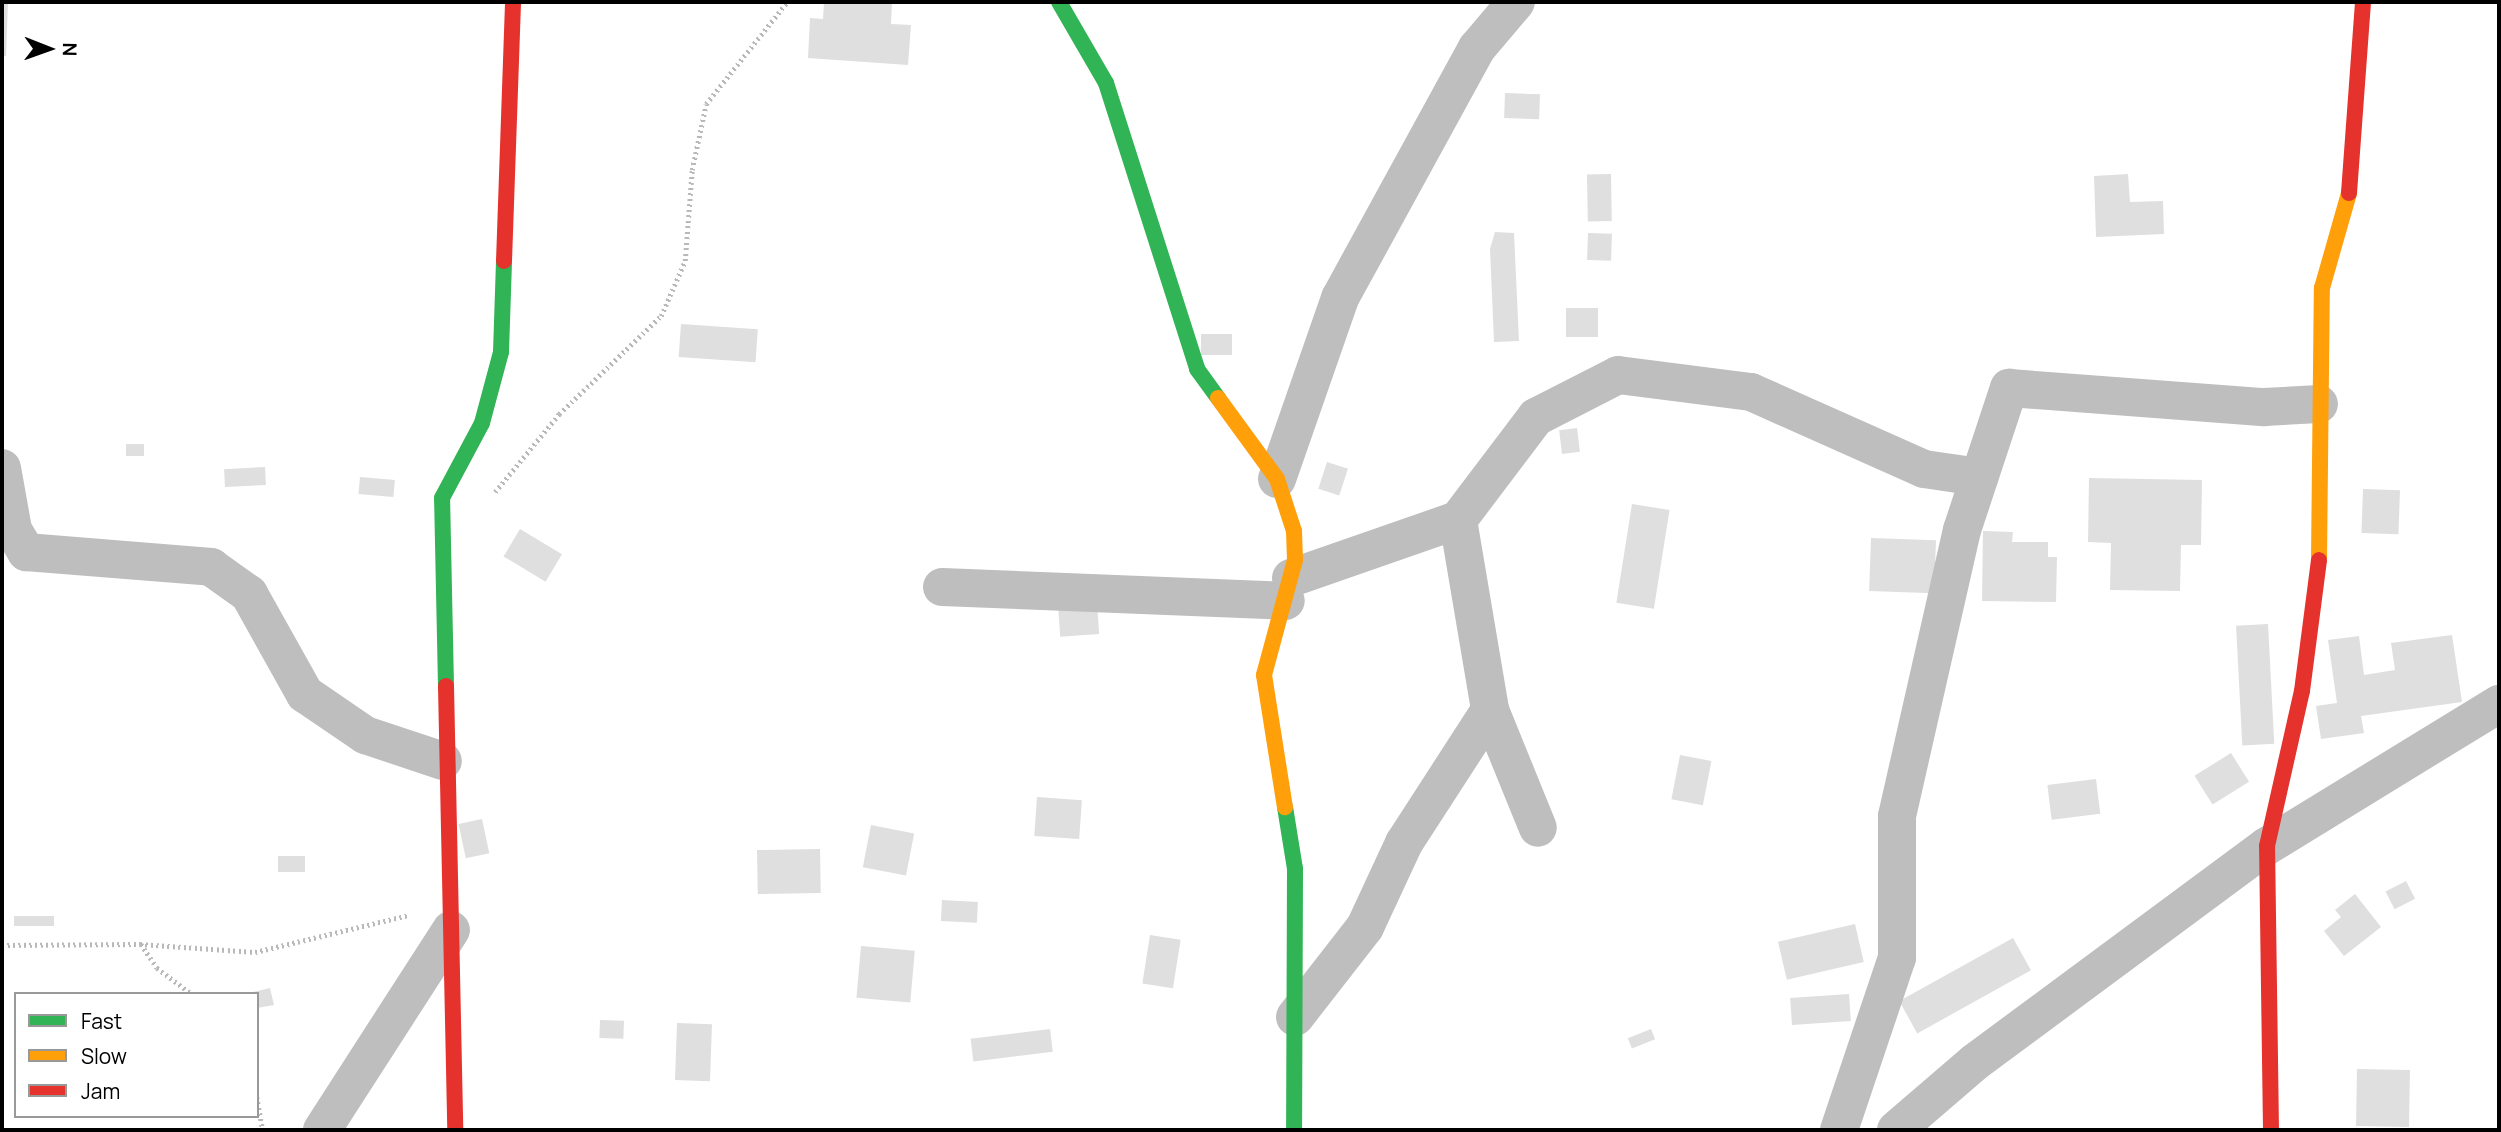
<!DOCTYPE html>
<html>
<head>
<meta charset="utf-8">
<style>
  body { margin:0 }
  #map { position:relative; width:2501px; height:1132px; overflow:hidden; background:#fff; font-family:Manrope,sans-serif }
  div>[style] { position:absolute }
  .building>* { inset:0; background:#dfdfdf; transform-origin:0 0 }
  .path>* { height:4.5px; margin-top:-2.25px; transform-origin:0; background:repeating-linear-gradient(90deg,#b9b9b9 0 2px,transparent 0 5.5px) }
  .street>* { height:38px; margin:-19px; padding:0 19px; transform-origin:19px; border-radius:19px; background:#bebebe }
  .fast>* { height:16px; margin:-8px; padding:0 8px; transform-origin:8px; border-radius:8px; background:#30b455 }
  .slow>* { height:16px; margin:-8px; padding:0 8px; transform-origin:8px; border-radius:8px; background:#ff9f0a }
  .jam>* { height:16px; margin:-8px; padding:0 8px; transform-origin:8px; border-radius:8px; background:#e5322d }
  span { translate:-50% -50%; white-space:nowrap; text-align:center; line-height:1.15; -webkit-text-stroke:7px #fff; paint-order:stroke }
  .frame { position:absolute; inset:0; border:4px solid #000; pointer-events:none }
  .legend { position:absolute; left:14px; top:992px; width:245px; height:126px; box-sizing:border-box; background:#fff; border:2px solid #999; margin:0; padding:9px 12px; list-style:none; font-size:21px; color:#000 }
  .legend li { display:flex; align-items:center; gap:14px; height:35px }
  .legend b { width:35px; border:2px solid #999 }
  .north { position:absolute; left:14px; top:14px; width:70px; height:70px; -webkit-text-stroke:5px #fff; paint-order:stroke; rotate:91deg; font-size:19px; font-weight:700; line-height:28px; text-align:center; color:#000 }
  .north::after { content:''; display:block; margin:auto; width:24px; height:32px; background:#000; clip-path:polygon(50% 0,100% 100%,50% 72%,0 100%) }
</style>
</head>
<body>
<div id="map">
  <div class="building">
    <i style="clip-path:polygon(2px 2px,8px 2px,6px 56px,2px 56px)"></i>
    <i style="clip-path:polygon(824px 2px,892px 2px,891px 24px,911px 25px,908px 65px,808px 58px,810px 18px,823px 19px)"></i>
    <i style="left:1505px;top:93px;width:35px;height:25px;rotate:2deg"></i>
    <i style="left:1611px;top:174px;width:47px;height:24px;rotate:89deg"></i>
    <i style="clip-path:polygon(2128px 174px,2130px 202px,2163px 201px,2164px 234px,2096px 237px,2094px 176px)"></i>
    <i style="clip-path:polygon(1495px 232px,1514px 233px,1519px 341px,1494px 342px,1490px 249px)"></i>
    <i style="left:1588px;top:233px;width:24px;height:27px;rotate:2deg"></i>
    <i style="left:1566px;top:308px;width:32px;height:29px"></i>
    <i style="left:681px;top:324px;width:77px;height:33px;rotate:4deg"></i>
    <i style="left:1201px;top:334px;width:31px;height:21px"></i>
    <i style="left:1577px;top:428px;width:24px;height:18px;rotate:83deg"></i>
    <i style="left:126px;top:444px;width:18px;height:12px"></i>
    <i style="left:1327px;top:462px;width:22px;height:28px;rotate:18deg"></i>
    <i style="left:265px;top:467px;width:18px;height:41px;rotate:87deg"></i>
    <i style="left:360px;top:477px;width:35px;height:17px;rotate:5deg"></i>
    <i style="clip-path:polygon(2089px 478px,2202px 480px,2201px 545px,2181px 545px,2180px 591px,2110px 590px,2111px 543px,2088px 542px)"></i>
    <i style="left:2363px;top:489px;width:37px;height:44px;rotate:2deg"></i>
    <i style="left:1632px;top:504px;width:38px;height:100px;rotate:9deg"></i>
    <i style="left:520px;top:529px;width:49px;height:32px;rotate:31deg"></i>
    <i style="clip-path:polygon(1983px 531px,2013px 532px,2012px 542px,2048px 542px,2048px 557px,2057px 557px,2056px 602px,1982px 601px)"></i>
    <i style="left:1871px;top:538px;width:65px;height:53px;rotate:2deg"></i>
    <i style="left:1097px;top:603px;width:31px;height:39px;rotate:86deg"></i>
    <i style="left:2268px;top:624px;width:120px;height:32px;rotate:87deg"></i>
    <i style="clip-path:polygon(2452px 635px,2462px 702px,2361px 716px,2364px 733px,2321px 739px,2316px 706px,2337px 703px,2328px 640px,2359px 636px,2364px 675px,2395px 670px,2391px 643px)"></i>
    <i style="left:2231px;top:753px;width:34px;height:43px;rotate:58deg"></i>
    <i style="left:1680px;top:755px;width:32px;height:45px;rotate:11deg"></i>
    <i style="left:2096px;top:779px;width:35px;height:49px;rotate:83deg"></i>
    <i style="left:1037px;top:797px;width:45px;height:39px;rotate:4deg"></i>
    <i style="left:482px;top:819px;width:35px;height:24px;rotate:78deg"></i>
    <i style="left:871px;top:825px;width:44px;height:43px;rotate:11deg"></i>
    <i style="left:820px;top:849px;width:44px;height:63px;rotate:89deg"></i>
    <i style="left:278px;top:856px;width:27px;height:16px"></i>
    <i style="left:2406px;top:881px;width:20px;height:23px;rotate:63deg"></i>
    <i style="clip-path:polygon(2355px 894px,2381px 927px,2344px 956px,2324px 931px,2341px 917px,2335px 910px)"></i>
    <i style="left:942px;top:900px;width:36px;height:21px;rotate:3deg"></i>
    <i style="left:14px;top:916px;width:40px;height:10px"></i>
    <i style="left:1855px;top:924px;width:39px;height:79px;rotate:77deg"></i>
    <i style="left:1150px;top:935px;width:31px;height:49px;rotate:9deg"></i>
    <i style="left:2013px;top:938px;width:37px;height:130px;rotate:61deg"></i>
    <i style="left:861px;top:946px;width:54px;height:52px;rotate:5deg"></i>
    <i style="clip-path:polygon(270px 988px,274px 1005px,257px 1008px,257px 994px,249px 993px)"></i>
    <i style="left:1849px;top:994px;width:27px;height:59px;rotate:86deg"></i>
    <i style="left:600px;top:1020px;width:24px;height:18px;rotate:2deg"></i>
    <i style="left:677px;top:1023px;width:35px;height:57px;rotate:2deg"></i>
    <i style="left:1050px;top:1029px;width:23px;height:80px;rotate:83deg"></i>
    <i style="left:1651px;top:1029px;width:11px;height:25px;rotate:68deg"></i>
    <i style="left:2357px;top:1069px;width:53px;height:57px;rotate:1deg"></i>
  </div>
  <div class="path">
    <i style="left:495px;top:492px;width:101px;rotate:-50.6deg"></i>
    <i style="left:559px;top:414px;width:141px;rotate:-43.9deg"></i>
    <i style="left:661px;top:316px;width:60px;rotate:-66.4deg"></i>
    <i style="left:685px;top:261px;width:91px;rotate:-85.6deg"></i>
    <i style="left:692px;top:170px;width:67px;rotate:-78deg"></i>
    <i style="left:706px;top:104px;width:130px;rotate:-51.5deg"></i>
    <i style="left:141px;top:944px;width:29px;rotate:56deg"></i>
    <i style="left:157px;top:968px;width:44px;rotate:36.6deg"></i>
    <i style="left:2px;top:945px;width:138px;rotate:-0.4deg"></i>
    <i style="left:140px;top:944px;width:115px;rotate:4deg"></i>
    <i style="left:255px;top:952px;width:158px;rotate:-13.5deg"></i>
    <i style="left:257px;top:1097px;width:34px;rotate:80deg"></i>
  </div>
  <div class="street">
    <i style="left:2px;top:468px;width:63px;rotate:79.9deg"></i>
    <i style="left:13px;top:530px;width:26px;rotate:59deg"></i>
    <i style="left:26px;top:552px;width:186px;rotate:4.6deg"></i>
    <i style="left:211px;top:567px;width:47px;rotate:35.4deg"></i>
    <i style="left:249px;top:594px;width:115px;rotate:60.8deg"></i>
    <i style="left:305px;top:694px;width:73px;rotate:34.3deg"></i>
    <i style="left:365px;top:735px;width:82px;rotate:18.4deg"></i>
    <i style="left:1277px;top:479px;width:192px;rotate:-70.8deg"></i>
    <i style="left:1340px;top:298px;width:285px;rotate:-61.3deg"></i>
    <i style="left:1477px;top:48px;width:60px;rotate:-49.7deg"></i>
    <i style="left:1458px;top:520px;width:193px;rotate:80.4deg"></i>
    <i style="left:1490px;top:710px;width:127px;rotate:67.9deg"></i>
    <i style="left:1291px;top:578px;width:177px;rotate:-19.2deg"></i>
    <i style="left:1458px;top:520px;width:129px;rotate:-52.9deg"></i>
    <i style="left:1536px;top:417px;width:92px;rotate:-27.1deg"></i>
    <i style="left:1618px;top:375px;width:134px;rotate:7.3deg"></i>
    <i style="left:1751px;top:392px;width:189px;rotate:24deg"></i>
    <i style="left:1924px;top:469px;width:56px;rotate:8.3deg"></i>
    <i style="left:942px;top:587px;width:344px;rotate:2.3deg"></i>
    <i style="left:1295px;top:1017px;width:114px;rotate:-52.1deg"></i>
    <i style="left:1365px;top:927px;width:93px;rotate:-65.1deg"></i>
    <i style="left:1404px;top:843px;width:158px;rotate:-57.1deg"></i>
    <i style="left:322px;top:1130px;width:238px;rotate:-57.2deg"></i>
    <i style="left:1839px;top:1130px;width:182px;rotate:-71.4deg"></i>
    <i style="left:1897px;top:958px;width:142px;rotate:-90deg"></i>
    <i style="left:1897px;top:816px;width:293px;rotate:-77.2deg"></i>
    <i style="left:1962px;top:530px;width:150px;rotate:-71.7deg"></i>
    <i style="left:2009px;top:388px;width:256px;rotate:4.3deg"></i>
    <i style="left:2264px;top:407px;width:55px;rotate:-3.1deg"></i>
    <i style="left:1896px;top:1130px;width:104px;rotate:-40.7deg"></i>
    <i style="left:1975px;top:1062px;width:363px;rotate:-36.5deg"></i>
    <i style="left:2267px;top:846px;width:272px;rotate:-31.5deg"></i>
  </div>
  <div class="fast">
    <i style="left:1059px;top:2px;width:94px;rotate:59.9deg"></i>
    <i style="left:1106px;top:83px;width:300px;rotate:72.3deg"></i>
    <i style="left:1197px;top:369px;width:36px;rotate:54deg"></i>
    <i style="left:446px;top:686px;width:188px;rotate:-91.2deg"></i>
    <i style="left:442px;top:498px;width:85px;rotate:-61.9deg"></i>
    <i style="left:482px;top:423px;width:73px;rotate:-75deg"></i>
    <i style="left:501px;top:352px;width:91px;rotate:-88.1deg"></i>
    <i style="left:1285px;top:807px;width:63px;rotate:80.8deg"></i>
    <i style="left:1295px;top:869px;width:261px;rotate:90.2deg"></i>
  </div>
  <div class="slow">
    <i style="left:1218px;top:398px;width:100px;rotate:53.9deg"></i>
    <i style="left:1277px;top:479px;width:55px;rotate:71.9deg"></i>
    <i style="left:1294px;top:531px;width:29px;rotate:88deg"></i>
    <i style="left:1295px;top:560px;width:119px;rotate:105.1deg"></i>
    <i style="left:1264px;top:675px;width:134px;rotate:81deg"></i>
    <i style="left:2319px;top:560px;width:272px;rotate:-89.4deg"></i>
    <i style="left:2322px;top:288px;width:99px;rotate:-74.1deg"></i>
  </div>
  <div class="jam">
    <i style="left:2349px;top:193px;width:192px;rotate:-85.8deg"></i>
    <i style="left:504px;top:261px;width:259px;rotate:-88deg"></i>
    <i style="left:446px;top:686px;width:444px;rotate:88.8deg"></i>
    <i style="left:2271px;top:1130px;width:284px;rotate:-90.8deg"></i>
    <i style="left:2267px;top:846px;width:159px;rotate:-77.3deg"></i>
    <i style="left:2302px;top:691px;width:132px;rotate:-82.6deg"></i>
  </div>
  <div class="frame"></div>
  <ul class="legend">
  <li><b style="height:9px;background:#30b455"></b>Fast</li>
  <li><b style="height:9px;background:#ff9f0a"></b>Slow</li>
  <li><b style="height:9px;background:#e5322d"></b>Jam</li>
  </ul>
  <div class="north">N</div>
</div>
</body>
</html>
